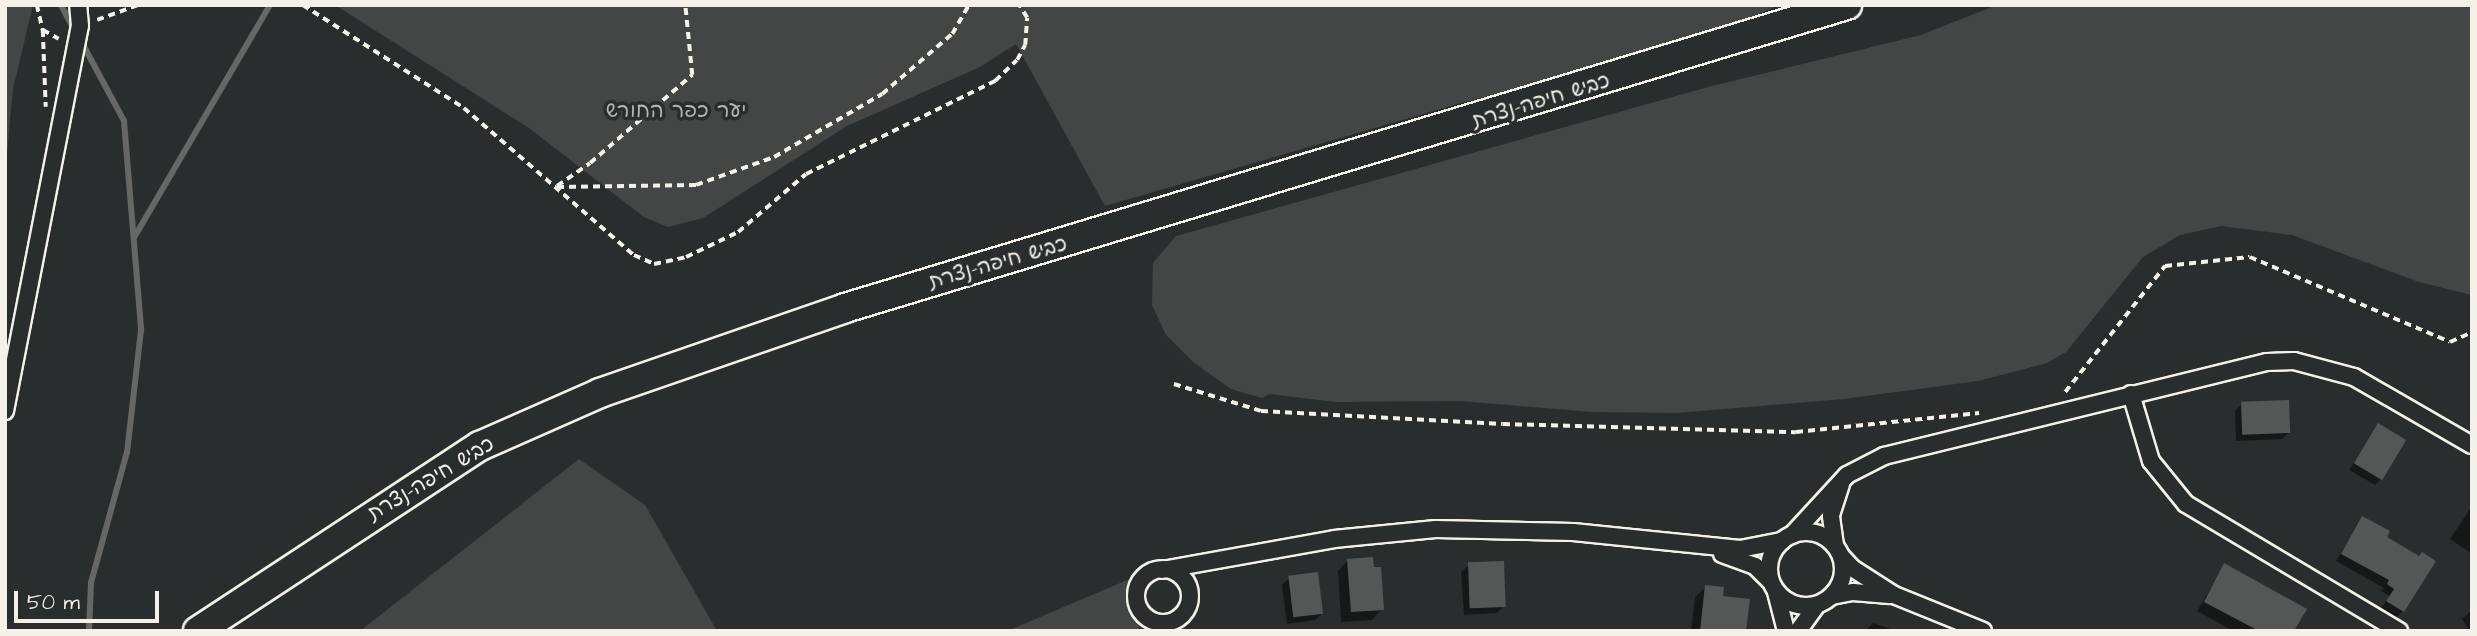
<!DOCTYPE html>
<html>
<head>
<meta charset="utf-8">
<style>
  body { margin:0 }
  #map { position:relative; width:2477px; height:636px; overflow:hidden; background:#2a2d2e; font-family:"Architects Daughter","Playpen Sans Hebrew",sans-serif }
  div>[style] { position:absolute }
  .green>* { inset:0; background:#444645 }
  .shadow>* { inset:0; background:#0007 }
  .stream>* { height:6px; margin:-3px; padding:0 3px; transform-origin:3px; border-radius:3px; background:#676866 }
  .building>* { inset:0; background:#555756; transform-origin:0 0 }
  .path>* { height:3.5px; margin-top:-1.75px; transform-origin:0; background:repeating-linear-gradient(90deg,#f4f1e8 0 7px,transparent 0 12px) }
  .roads { filter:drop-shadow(2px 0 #f4f1e8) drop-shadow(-2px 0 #f4f1e8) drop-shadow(0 2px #f4f1e8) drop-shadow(0 -2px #f4f1e8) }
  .street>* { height:16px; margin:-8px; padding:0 8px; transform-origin:8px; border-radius:8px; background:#2a2d2e }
  .street>.ring { margin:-8px; padding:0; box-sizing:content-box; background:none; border:16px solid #2a2d2e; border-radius:50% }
  .highway>* { height:28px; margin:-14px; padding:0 14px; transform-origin:14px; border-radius:14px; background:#2a2d2e }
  span { translate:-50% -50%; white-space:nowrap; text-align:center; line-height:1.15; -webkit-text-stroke:7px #2a2d2e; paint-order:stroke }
  .street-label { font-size:21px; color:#f4f1e8 }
  .park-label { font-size:21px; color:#b6b5af }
  .frame { position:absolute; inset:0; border:7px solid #f4f1e8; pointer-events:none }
  .scale { position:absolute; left:14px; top:591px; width:145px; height:32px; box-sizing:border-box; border:4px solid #f4f1e8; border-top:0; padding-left:9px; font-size:21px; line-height:24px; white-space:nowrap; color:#f4f1e8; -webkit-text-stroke:5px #2a2d2e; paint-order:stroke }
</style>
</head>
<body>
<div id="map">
  <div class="green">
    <i style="clip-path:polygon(5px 5px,33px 5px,13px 89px,5px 176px)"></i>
    <i style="clip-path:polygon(335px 5px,1779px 5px,1696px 42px,1461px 103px,1105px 206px,1016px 44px,980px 67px,847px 126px,703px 218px,668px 227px,644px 217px,529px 128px)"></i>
    <i style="clip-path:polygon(1997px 5px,2472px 5px,2472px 295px,2419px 282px,2292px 235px,2221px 226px,2180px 235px,2143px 257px,2066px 352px,2047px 363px,1978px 381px,1844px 399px,1676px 413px,1593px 412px,1460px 401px,1335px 402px,1270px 394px,1262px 398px,1231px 389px,1193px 362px,1166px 335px,1152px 305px,1153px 263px,1176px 236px,1712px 86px,1921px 35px)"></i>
    <i style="clip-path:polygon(579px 459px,645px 505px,717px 631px,360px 631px)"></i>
    <i style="clip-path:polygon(1139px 575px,1139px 631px,1007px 631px)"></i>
  </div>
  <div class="shadow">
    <i style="clip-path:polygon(2242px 404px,2289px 433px,2282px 439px,2236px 441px,2235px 411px)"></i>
    <i style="clip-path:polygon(2378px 425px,2382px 478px,2375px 485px,2349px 470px)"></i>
    <i style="clip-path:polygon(2472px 506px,2472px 554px,2450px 539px)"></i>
    <i style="clip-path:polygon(2363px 518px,2385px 537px,2403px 611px,2396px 618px,2381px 609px,2389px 596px,2381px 591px,2384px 588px,2336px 561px)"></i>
    <i style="clip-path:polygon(1348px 560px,1382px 609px,1372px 620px,1341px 622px,1338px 571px)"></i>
    <i style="clip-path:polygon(2225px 565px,2292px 631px,2233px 631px,2197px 611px)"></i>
    <i style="clip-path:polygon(1468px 566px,1504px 606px,1497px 613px,1464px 615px,1461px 572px)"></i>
    <i style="clip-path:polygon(1289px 578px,1322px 614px,1315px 620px,1287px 624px,1282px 585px)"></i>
    <i style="clip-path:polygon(1706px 587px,1721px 598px,1745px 631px,1691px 631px,1695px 597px)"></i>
    <i style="clip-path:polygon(2472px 603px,2472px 631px,2470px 631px,2462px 619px,2472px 610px)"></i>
    <i style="clip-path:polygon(1873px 623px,1894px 630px,1894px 631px,1865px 631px)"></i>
  </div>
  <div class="stream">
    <i style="left:61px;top:5px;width:30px;rotate:62deg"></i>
    <i style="left:81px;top:41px;width:91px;rotate:61.7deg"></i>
    <i style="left:124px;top:121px;width:210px;rotate:85.3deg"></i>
    <i style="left:141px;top:330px;width:123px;rotate:96.5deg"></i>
    <i style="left:127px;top:452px;width:136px;rotate:105.4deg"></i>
    <i style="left:91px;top:583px;width:48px;rotate:92.4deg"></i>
    <i style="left:135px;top:236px;width:268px;rotate:-59.7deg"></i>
  </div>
  <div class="building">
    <i style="left:2289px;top:400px;width:33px;height:48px;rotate:88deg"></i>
    <i style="left:2378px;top:423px;width:33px;height:47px;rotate:31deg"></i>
    <i style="clip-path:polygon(2362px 516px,2390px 531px,2387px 537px,2419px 556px,2422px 552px,2436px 561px,2404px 612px,2386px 601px,2394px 589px,2387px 584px,2389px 580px,2341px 554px)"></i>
    <i style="clip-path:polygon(1373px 557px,1374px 567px,1381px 567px,1384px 610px,1351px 612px,1347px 559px)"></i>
    <i style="left:1504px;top:561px;width:46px;height:36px;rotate:88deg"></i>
    <i style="clip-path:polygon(2224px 563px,2307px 609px,2294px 631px,2259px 631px,2204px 602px)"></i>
    <i style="left:1318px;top:572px;width:42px;height:30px;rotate:83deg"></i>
    <i style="clip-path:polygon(1705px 585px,1724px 587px,1723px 596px,1750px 599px,1746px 631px,1700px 631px)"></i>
  </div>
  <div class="path">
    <i style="left:37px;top:5px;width:26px;rotate:77deg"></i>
    <i style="left:43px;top:30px;width:77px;rotate:87.8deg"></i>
    <i style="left:303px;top:5px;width:191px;rotate:32.6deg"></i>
    <i style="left:464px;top:108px;width:225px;rotate:40.9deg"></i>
    <i style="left:634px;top:255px;width:22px;rotate:24deg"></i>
    <i style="left:654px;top:264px;width:33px;rotate:-12deg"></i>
    <i style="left:686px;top:257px;width:58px;rotate:-25.7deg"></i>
    <i style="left:738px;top:232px;width:89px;rotate:-40.5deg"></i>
    <i style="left:806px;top:174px;width:211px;rotate:-26.2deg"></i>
    <i style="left:995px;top:81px;width:30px;rotate:-44deg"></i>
    <i style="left:1017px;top:60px;width:17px;rotate:-62deg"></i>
    <i style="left:1025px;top:45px;width:27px;rotate:-86deg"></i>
    <i style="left:1027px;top:18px;width:15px;rotate:-122deg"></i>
    <i style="left:97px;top:20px;width:44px;rotate:-20.1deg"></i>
    <i style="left:43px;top:30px;width:18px;rotate:29deg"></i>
    <i style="left:557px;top:186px;width:40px;rotate:-34.9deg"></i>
    <i style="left:590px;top:163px;width:135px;rotate:-40.8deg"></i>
    <i style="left:692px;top:75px;width:70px;rotate:-95.7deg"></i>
    <i style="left:557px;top:187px;width:139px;rotate:-0.8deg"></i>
    <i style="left:696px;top:185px;width:83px;rotate:-19.7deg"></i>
    <i style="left:774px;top:157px;width:125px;rotate:-30.3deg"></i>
    <i style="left:882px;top:94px;width:92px;rotate:-40.6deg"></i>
    <i style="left:952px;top:34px;width:34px;rotate:-60deg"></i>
    <i style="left:1174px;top:384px;width:91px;rotate:17.2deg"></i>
    <i style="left:1261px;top:411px;width:242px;rotate:3.1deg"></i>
    <i style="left:1503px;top:424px;width:293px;rotate:1.6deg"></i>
    <i style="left:1796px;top:432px;width:184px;rotate:-5.9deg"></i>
    <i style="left:2065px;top:392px;width:161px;rotate:-51.6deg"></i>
    <i style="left:2165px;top:266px;width:85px;rotate:-6deg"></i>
    <i style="left:2250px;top:257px;width:217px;rotate:23deg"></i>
    <i style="left:2450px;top:342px;width:24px;rotate:-24deg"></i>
    <i style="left:1157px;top:631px;width:11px;rotate:-49deg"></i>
  </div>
  <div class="roads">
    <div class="street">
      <i style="left:2131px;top:394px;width:70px;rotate:73.4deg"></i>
      <i style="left:2151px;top:461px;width:55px;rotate:50.9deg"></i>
      <i style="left:2186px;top:504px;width:248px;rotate:30.8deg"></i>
      <i style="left:5px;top:411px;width:392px;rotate:-79deg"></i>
      <i style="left:80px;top:26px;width:21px;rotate:-95deg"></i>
      <i class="ring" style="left:1769px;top:532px;width:58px;height:58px"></i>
      <i style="left:1792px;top:535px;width:81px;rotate:-47.5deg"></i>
      <i style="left:1847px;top:475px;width:42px;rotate:-27.2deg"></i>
      <i style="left:1884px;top:456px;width:394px;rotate:-13.8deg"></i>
      <i style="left:2267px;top:362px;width:27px;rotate:-2deg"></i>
      <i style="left:2294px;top:361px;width:62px;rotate:14.9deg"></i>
      <i style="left:2354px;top:377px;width:136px;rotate:30deg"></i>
      <i style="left:1835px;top:545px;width:30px;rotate:-98deg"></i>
      <i style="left:1831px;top:515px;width:32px;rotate:-72deg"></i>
      <i style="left:1722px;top:554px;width:35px;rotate:20deg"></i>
      <i style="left:1755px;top:566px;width:21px;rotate:45deg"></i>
      <i style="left:1841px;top:556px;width:16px;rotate:47deg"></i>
      <i style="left:1852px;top:568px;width:50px;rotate:32.7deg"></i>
      <i style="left:1894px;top:595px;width:96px;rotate:22deg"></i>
      <i class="ring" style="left:1136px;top:569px;width:38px;height:38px"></i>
      <i style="left:1162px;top:570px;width:175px;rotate:-10.2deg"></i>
      <i style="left:1334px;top:539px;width:102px;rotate:-5.6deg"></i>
      <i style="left:1436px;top:529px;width:137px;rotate:1.3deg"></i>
      <i style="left:1573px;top:532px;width:168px;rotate:5.8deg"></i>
      <i style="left:1740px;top:549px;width:43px;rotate:-10.8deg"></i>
      <i style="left:1776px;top:592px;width:40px;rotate:75.6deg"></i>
      <i style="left:1832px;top:596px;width:21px;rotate:-11deg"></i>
      <i style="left:1853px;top:592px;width:36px;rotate:5deg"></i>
      <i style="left:1798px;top:631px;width:32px;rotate:-54deg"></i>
    </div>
    <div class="highway">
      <i style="left:198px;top:631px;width:337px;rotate:-33.3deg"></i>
      <i style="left:480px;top:446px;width:131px;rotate:-23.8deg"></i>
      <i style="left:600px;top:393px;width:259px;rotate:-19.1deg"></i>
      <i style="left:845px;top:308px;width:1047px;rotate:-16.83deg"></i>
    </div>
  </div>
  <div class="street-label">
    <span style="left:1541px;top:101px;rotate:-17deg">כביש חיפה-נצרת</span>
    <span style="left:998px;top:263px;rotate:-16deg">כביש חיפה-נצרת</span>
    <span style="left:431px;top:479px;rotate:-31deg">כביש חיפה-נצרת</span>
  </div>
  <div class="park-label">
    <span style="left:676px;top:111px">יער כפר החורש</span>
  </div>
  <div class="frame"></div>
  <div class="scale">50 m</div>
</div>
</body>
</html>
